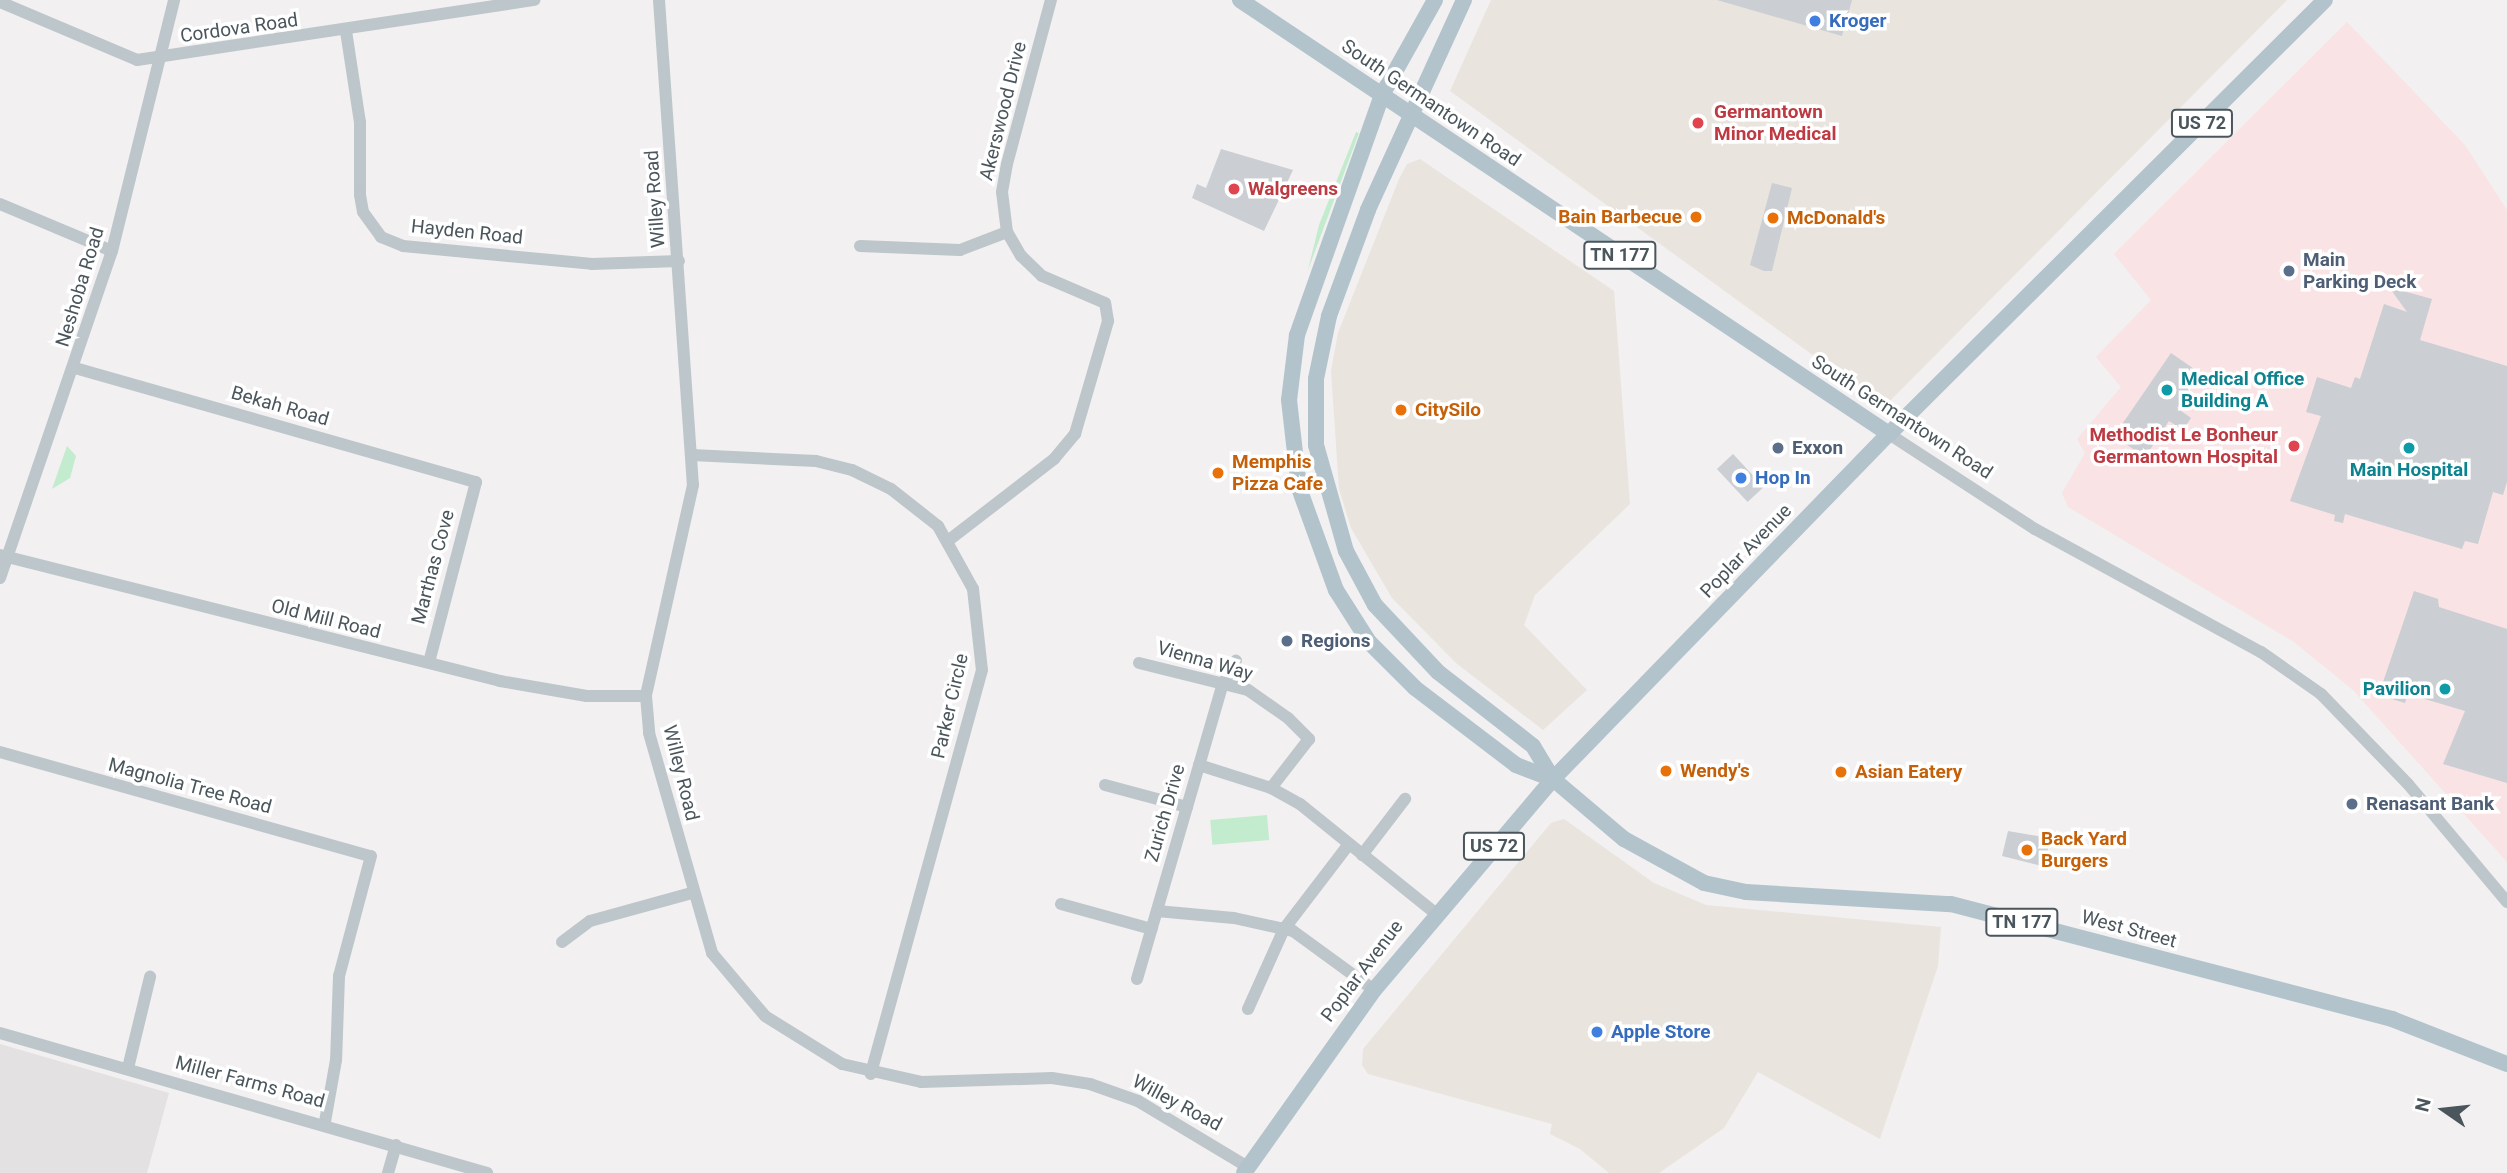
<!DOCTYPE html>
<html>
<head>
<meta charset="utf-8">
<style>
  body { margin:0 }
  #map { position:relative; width:2507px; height:1173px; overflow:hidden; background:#f2f0f0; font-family:Roboto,sans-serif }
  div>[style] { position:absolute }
  .commercial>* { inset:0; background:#e9e4de }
  .education>* { inset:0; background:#e3e1e2 }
  .medical>* { inset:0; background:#f9e3e5 }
  .green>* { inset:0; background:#c3ebcd; transform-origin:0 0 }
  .building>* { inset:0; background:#cbced2; transform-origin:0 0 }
  .minor>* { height:12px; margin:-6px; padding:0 6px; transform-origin:6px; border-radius:6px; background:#bdc6cb }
  .major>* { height:16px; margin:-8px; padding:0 8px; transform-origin:8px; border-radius:8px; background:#b2c3cc }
  .dots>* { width:19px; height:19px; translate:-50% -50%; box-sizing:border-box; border:4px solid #fff; border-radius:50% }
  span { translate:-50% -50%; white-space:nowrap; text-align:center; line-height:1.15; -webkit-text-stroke:7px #fff; paint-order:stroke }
  .shield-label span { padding:2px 5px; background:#fff; border:2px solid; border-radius:5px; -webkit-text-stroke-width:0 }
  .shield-label { font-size:18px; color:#4a565c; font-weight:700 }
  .shop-label { font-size:19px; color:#366cbe; font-weight:700 }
  .left { translate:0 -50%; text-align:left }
  .street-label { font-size:19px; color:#4a565c }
  .health-label { font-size:19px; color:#be3a42; font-weight:700 }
  .right { translate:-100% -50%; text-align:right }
  .food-label { font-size:19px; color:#c56008; font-weight:700 }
  .service-label { font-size:19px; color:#4e5e75; font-weight:700 }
  .culture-label { font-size:19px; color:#0d838f; font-weight:700 }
  .north { position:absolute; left:2409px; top:1075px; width:70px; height:70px; -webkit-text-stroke:5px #fff; paint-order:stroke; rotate:284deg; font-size:19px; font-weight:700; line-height:28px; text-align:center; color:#4a565c }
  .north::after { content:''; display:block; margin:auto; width:24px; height:32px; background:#4a565c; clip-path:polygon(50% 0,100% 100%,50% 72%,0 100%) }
</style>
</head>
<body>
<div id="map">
  <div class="commercial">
    <i style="clip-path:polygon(1491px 0,2287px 0,1884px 407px,1450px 91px)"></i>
    <i style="clip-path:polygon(1420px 159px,1614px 291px,1630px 504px,1535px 595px,1524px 625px,1587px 690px,1543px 730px,1456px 663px,1392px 598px,1351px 528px,1339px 489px,1331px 371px,1338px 333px,1399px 179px,1407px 164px)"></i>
    <i style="clip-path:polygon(1564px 819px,1654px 883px,1706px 905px,1941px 927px,1938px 966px,1880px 1139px,1758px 1072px,1724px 1128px,1659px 1173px,1609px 1173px,1580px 1149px,1550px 1134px,1552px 1124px,1368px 1074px,1362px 1065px,1363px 1049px,1551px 823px)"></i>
  </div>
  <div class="education">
    <i style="clip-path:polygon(0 1044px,169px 1093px,147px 1173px,0 1173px)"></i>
  </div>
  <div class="medical">
    <i style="clip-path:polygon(2347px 22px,2465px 145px,2507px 210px,2507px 862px,2353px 690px,2294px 642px,2068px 507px,2062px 493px,2085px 453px,2077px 439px,2121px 387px,2096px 357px,2151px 300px,2114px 254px)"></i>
  </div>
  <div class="green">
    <i style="clip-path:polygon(1356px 132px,1359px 133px,1308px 270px,1319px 225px)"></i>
    <i style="clip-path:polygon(67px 446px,76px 456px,70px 478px,52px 489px)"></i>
    <i style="left:1267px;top:815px;width:25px;height:57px;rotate:85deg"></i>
  </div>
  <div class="building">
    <i style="clip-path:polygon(1717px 0,1852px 0,1842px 36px)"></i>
    <i style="clip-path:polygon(1221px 149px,1293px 170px,1264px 231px,1192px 198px,1197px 184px,1206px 188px)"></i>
    <i style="clip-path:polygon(1772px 183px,1792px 188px,1772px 271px,1764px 271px,1750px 265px)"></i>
    <i style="clip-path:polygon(2389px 287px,2432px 299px,2420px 340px,2507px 366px,2507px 482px,2503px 495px,2493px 492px,2478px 544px,2465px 541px,2462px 549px,2345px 514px,2343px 523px,2334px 521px,2335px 515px,2290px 501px,2321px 416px,2306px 412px,2317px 377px,2351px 388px,2355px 377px,2360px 379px,2384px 304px,2407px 312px)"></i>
    <i style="clip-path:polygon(2171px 353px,2200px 373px,2177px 408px,2191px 418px,2183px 430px,2169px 421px,2145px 457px,2114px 436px)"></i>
    <i style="left:1733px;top:454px;width:45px;height:22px;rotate:47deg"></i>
    <i style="clip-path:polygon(2414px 591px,2438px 599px,2439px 607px,2507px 629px,2507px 783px,2443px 764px,2465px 711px,2408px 694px,2405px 703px,2385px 697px,2382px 685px)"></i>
    <i style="clip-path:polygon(2008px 831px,2049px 838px,2046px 867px,2002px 856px)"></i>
  </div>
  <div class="minor">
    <i style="left:659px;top:0;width:486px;rotate:86deg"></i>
    <i style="left:693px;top:485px;width:216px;rotate:102.6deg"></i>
    <i style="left:646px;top:696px;width:37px;rotate:85deg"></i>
    <i style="left:649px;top:733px;width:229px;rotate:74deg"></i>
    <i style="left:712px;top:953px;width:82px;rotate:49.9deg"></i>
    <i style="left:765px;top:1016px;width:91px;rotate:31.9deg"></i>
    <i style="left:842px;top:1064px;width:81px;rotate:12.8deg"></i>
    <i style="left:921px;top:1082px;width:131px;rotate:-1.7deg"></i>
    <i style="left:1052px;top:1078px;width:38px;rotate:9deg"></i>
    <i style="left:1090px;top:1084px;width:51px;rotate:19.5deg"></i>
    <i style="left:1138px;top:1101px;width:128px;rotate:31deg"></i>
    <i style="left:0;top:2px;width:149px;rotate:22.9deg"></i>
    <i style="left:137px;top:60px;width:402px;rotate:-8.6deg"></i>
    <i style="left:346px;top:31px;width:92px;rotate:81.3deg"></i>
    <i style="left:360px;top:122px;width:73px;rotate:90deg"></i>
    <i style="left:360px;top:195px;width:17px;rotate:80deg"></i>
    <i style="left:363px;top:212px;width:31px;rotate:54deg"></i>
    <i style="left:381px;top:237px;width:24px;rotate:22deg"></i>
    <i style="left:403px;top:246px;width:190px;rotate:5.4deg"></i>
    <i style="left:592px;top:264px;width:87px;rotate:-2deg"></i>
    <i style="left:0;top:204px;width:121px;rotate:22.8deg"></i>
    <i style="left:860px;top:246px;width:100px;rotate:2.3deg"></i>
    <i style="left:960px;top:250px;width:50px;rotate:-21deg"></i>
    <i style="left:75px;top:368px;width:417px;rotate:15.9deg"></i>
    <i style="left:476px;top:482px;width:186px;rotate:104.6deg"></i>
    <i style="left:1889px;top:434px;width:174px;rotate:33.1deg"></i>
    <i style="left:2035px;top:529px;width:257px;rotate:28.6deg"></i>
    <i style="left:2261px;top:652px;width:73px;rotate:35deg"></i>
    <i style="left:2321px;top:694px;width:125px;rotate:46deg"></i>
    <i style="left:2408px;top:784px;width:154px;rotate:50deg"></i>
    <i style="left:692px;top:455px;width:124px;rotate:2.8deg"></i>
    <i style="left:816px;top:461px;width:37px;rotate:14deg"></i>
    <i style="left:852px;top:470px;width:43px;rotate:26deg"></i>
    <i style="left:891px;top:489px;width:60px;rotate:38.2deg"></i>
    <i style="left:938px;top:526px;width:72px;rotate:60.9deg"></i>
    <i style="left:973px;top:589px;width:81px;rotate:83.7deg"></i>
    <i style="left:982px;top:670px;width:419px;rotate:105.4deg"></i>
    <i style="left:949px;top:540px;width:133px;rotate:-37.6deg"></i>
    <i style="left:1054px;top:459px;width:33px;rotate:-50deg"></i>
    <i style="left:1075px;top:434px;width:118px;rotate:-73.7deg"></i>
    <i style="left:1108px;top:321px;width:18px;rotate:-99deg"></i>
    <i style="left:1105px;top:303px;width:69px;rotate:-156.8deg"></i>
    <i style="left:1042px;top:276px;width:29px;rotate:-136deg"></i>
    <i style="left:1021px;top:256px;width:28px;rotate:-120deg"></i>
    <i style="left:1007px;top:232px;width:40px;rotate:-97.1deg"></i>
    <i style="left:1002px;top:192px;width:28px;rotate:-80deg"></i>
    <i style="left:1007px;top:164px;width:170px;rotate:-75deg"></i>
    <i style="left:0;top:555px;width:516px;rotate:14.14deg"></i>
    <i style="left:500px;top:681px;width:88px;rotate:9.8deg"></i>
    <i style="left:587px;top:696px;width:59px"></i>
    <i style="left:0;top:578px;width:346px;rotate:-71.1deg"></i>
    <i style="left:112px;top:251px;width:259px;rotate:-76.1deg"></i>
    <i style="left:1139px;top:663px;width:112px;rotate:13.9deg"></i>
    <i style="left:1248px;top:690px;width:49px;rotate:35deg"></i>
    <i style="left:1288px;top:718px;width:30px;rotate:45deg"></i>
    <i style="left:1309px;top:739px;width:62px;rotate:127.8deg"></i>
    <i style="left:0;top:752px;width:385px;rotate:15.7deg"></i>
    <i style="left:371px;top:856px;width:124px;rotate:104.9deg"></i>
    <i style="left:339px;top:976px;width:84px;rotate:92deg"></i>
    <i style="left:336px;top:1060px;width:63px;rotate:100.1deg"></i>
    <i style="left:1199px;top:765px;width:76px;rotate:17.7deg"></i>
    <i style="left:1271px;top:788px;width:33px;rotate:29deg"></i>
    <i style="left:1300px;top:804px;width:172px;rotate:38.9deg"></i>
    <i style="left:1105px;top:785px;width:85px;rotate:15deg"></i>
    <i style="left:1362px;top:855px;width:71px;rotate:-52.5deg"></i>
    <i style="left:1061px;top:904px;width:94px;rotate:15.4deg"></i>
    <i style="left:1157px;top:911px;width:77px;rotate:5.2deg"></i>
    <i style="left:1234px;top:918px;width:60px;rotate:12.4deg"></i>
    <i style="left:1293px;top:931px;width:100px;rotate:36.1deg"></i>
    <i style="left:562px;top:942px;width:35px;rotate:-37deg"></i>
    <i style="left:590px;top:921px;width:106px;rotate:-15.4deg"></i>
    <i style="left:1137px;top:979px;width:305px;rotate:-73.8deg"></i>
    <i style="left:1222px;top:686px;width:29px;rotate:-61deg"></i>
    <i style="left:1248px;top:1009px;width:88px;rotate:-65.8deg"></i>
    <i style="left:1284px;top:929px;width:107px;rotate:-52.6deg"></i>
    <i style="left:0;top:1033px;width:507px;rotate:16.04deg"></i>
    <i style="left:128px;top:1068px;width:94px;rotate:-76.4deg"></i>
    <i style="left:388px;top:1173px;width:29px;rotate:-74deg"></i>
  </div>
  <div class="major">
    <i style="left:1240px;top:0;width:781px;rotate:33.77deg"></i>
    <i style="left:1435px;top:0;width:109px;rotate:119.2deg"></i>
    <i style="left:1382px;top:95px;width:255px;rotate:109.5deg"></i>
    <i style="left:1297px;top:335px;width:65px;rotate:97deg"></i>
    <i style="left:1289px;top:400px;width:89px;rotate:83.5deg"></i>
    <i style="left:1299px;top:488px;width:109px;rotate:70.1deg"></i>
    <i style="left:1336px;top:590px;width:62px;rotate:57.6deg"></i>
    <i style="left:1369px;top:642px;width:65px;rotate:45deg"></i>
    <i style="left:1415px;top:688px;width:127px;rotate:37.3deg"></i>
    <i style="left:1516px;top:765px;width:40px;rotate:21deg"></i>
    <i style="left:1464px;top:0;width:231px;rotate:114.6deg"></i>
    <i style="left:1368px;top:210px;width:113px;rotate:110.2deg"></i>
    <i style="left:1329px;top:316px;width:64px;rotate:101.7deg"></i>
    <i style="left:1316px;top:379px;width:66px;rotate:90deg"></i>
    <i style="left:1316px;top:445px;width:110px;rotate:74.2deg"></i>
    <i style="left:1346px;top:551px;width:61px;rotate:61.8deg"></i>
    <i style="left:1375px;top:605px;width:92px;rotate:46.8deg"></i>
    <i style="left:1438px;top:672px;width:120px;rotate:37.9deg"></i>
    <i style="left:1533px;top:746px;width:39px;rotate:59deg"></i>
    <i style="left:1553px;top:779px;width:93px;rotate:40.2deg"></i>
    <i style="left:1624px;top:839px;width:91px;rotate:28.8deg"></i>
    <i style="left:1704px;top:883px;width:43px;rotate:12.1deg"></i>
    <i style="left:1746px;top:892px;width:205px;rotate:3.4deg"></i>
    <i style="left:1951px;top:904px;width:456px;rotate:14.6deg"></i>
    <i style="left:2392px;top:1019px;width:123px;rotate:21.4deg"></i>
    <i style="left:1244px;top:1173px;width:224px;rotate:-54.6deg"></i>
    <i style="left:1374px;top:990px;width:277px;rotate:-49.7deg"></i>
    <i style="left:1553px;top:779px;width:482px;rotate:-45.8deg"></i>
    <i style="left:1889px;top:434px;width:615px;rotate:-44.87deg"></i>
  </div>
  <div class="dots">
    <i style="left:1815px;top:21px;background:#3f7fe0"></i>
    <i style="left:1698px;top:123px;background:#e0444e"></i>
    <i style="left:1234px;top:189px;background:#e0444e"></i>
    <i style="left:1696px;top:217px;background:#e8710a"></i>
    <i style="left:1773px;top:218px;background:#e8710a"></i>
    <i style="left:2289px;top:271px;background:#5c6f8a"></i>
    <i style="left:2167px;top:390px;background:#0f9aa8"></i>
    <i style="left:1401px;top:410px;background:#e8710a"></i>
    <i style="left:2294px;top:446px;background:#e0444e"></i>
    <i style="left:1778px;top:448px;background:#5c6f8a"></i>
    <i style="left:2409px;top:448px;background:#0f9aa8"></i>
    <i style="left:1218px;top:473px;background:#e8710a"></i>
    <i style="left:1741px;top:478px;background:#3f7fe0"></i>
    <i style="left:1287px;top:641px;background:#5c6f8a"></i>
    <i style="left:2445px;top:689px;background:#0f9aa8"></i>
    <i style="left:1666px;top:771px;background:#e8710a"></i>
    <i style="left:1841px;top:772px;background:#e8710a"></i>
    <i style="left:2352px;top:804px;background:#5c6f8a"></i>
    <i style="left:2027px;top:850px;background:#e8710a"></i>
    <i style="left:1597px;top:1032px;background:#3f7fe0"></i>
  </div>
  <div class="shield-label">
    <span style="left:2202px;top:123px">US 72</span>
    <span style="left:1620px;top:255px">TN 177</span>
    <span style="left:1494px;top:846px">US 72</span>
    <span style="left:2022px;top:922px">TN 177</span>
  </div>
  <div class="shop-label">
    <span class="left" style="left:1829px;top:21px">Kroger</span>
    <span class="left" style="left:1755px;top:478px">Hop In</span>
    <span class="left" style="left:1611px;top:1032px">Apple Store</span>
  </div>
  <div class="street-label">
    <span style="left:239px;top:28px;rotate:-8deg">Cordova Road</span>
    <span style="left:1431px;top:103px;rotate:34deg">South Germantown Road</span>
    <span style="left:1003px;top:111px;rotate:-76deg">Akerswood Drive</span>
    <span style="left:655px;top:199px;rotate:-94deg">Willey Road</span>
    <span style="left:467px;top:232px;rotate:6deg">Hayden Road</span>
    <span style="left:80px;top:287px;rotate:-73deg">Neshoba Road</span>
    <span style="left:280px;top:406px;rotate:16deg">Bekah Road</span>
    <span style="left:1902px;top:417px;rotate:33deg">South Germantown Road</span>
    <span style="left:1746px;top:551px;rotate:-46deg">Poplar Avenue</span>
    <span style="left:433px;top:567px;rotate:-75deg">Marthas Cove</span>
    <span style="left:326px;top:619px;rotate:14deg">Old Mill Road</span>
    <span style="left:1205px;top:661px;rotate:16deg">Vienna Way</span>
    <span style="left:950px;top:706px;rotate:-77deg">Parker Circle</span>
    <span style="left:681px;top:773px;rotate:76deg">Willey Road</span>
    <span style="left:190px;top:786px;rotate:15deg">Magnolia Tree Road</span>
    <span style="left:1165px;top:813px;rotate:-74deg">Zurich Drive</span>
    <span style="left:2129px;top:929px;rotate:15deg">West Street</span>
    <span style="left:1362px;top:971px;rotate:-53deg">Poplar Avenue</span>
    <span style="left:250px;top:1082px;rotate:15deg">Miller Farms Road</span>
    <span style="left:1177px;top:1103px;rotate:28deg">Willey Road</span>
  </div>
  <div class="health-label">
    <span class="left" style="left:1714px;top:123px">Germantown<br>Minor Medical</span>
    <span class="left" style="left:1248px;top:189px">Walgreens</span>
    <span class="right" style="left:2278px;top:446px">Methodist Le Bonheur<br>Germantown Hospital</span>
  </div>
  <div class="food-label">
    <span class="right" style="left:1682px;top:217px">Bain Barbecue</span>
    <span class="left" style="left:1787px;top:218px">McDonald's</span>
    <span class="left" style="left:1415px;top:410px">CitySilo</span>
    <span class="left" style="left:1232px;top:473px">Memphis<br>Pizza Cafe</span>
    <span class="left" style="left:1680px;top:771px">Wendy's</span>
    <span class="left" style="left:1855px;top:772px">Asian Eatery</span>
    <span class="left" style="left:2041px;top:850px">Back Yard<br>Burgers</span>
  </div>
  <div class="service-label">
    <span class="left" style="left:2303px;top:271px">Main<br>Parking Deck</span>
    <span class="left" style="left:1792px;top:448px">Exxon</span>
    <span class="left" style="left:1301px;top:641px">Regions</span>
    <span class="left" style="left:2366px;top:804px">Renasant Bank</span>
  </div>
  <div class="culture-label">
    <span class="left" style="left:2181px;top:390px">Medical Office<br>Building A</span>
    <span style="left:2409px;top:470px">Main Hospital</span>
    <span class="right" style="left:2431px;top:689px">Pavilion</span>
  </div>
  <div class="north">N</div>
</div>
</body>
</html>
